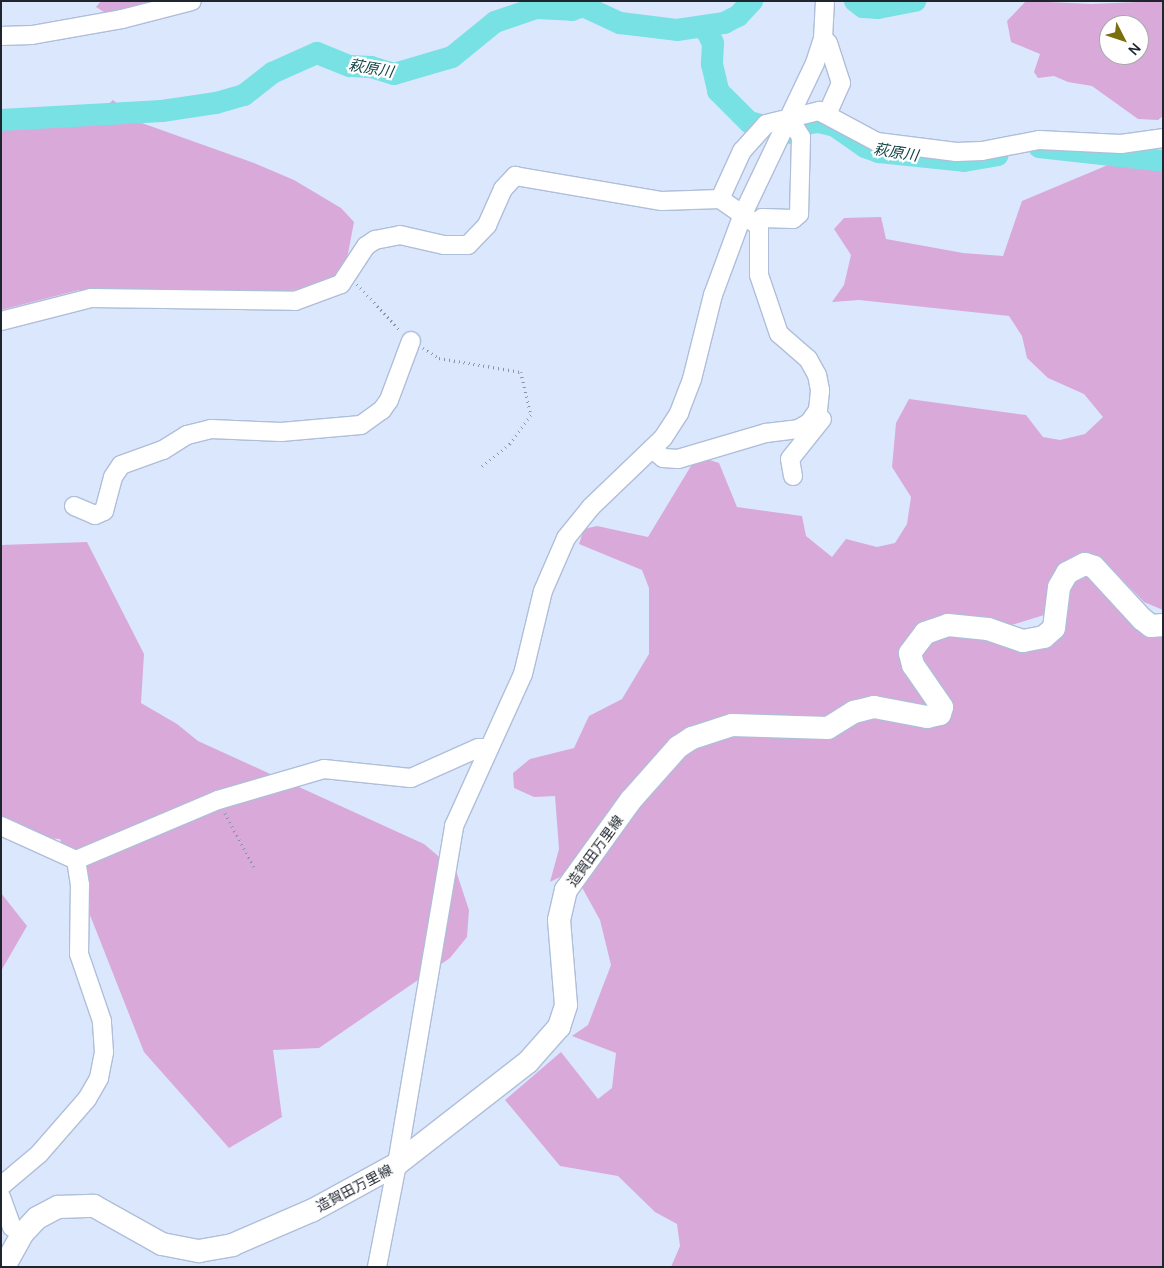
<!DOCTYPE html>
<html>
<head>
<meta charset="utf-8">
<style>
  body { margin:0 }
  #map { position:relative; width:1164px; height:1268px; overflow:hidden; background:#dbe7fd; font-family:Manrope,"Noto Sans JP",sans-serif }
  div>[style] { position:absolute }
  .green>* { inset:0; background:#d9a9da }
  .river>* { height:22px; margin:-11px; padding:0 11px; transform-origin:11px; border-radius:11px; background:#78e1e4 }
  .path>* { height:2.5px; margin-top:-1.25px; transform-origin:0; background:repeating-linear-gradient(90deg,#8a93a4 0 1px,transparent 0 5px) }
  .roads { filter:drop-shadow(1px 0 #afbed9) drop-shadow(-1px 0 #afbed9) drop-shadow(0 1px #afbed9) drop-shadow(0 -1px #afbed9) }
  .minor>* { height:18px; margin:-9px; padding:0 9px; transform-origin:9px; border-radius:9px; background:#fff }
  .major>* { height:22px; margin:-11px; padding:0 11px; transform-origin:11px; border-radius:11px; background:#fff }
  span { translate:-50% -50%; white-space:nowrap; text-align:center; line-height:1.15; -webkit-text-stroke:4.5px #fff; paint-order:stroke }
  .street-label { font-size:14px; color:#1f252f }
  .water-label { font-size:15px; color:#0f4142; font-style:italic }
  .frame { position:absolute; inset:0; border:2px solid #1f252f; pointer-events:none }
  .north { position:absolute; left:1099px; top:15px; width:50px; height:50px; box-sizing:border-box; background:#fff; border:1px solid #a5a8ac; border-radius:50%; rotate:131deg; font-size:14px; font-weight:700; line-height:20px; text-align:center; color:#1f252f }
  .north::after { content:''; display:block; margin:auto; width:18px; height:22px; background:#7b6f0d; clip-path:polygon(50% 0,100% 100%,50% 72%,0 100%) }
</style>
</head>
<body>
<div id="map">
  <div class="green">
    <i style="clip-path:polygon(101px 1px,177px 1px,109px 15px,96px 7px)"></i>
    <i style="clip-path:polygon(evenodd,1026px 1px,1091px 4px,1163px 1px,1163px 116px,1158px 120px,1138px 119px,1092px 86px,1068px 82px,1054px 76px,1038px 78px,1034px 72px,1040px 54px,1011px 42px,1007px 21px,1026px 1px,1109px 25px,1139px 25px,1139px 55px,1109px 55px,1109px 25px)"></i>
    <i style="clip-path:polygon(113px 100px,139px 122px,254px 163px,294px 180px,341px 208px,354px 222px,346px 264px,333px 278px,320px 285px,289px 291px,79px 290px,1px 310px,1px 113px,14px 109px,90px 121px)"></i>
    <i style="clip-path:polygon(1115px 162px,1163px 171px,1163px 610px,1144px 602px,1111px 568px,1098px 560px,1056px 576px,1044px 615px,1002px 628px,946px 619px,905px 653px,928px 703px,919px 707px,824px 723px,698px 727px,572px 871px,550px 882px,559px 849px,555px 796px,534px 797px,514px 788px,513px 773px,530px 759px,574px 748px,589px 716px,622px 699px,649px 654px,649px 588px,642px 570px,579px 544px,584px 529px,597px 526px,648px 537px,697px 456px,719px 463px,737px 507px,802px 516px,806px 536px,832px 557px,846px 539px,877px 547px,895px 543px,907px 524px,911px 497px,892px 467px,896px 423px,909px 399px,1026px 415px,1043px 437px,1060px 440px,1085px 434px,1103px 417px,1084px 394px,1048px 378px,1027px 358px,1022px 336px,1009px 316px,859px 300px,832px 302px,844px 285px,851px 255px,834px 229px,844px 218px,881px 217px,886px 239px,963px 253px,1003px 256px,1022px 201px)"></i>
    <i style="clip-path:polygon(87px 542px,144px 654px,141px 703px,177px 724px,198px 741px,424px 844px,456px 871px,469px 910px,467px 937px,450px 958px,319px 1048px,273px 1050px,282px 1117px,229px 1148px,144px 1052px,60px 839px,1px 836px,1px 545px)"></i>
    <i style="clip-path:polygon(1085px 569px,1163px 630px,1163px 1267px,671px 1267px,680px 1246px,677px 1224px,655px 1212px,618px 1176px,560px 1166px,505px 1100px,561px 1052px,598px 1099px,612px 1088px,616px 1053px,572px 1036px,588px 1025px,611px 965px,600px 920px,579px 882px,682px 752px,712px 736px,856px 716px,934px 720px,917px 663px,936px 633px,1034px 645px,1064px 588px)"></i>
    <i style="clip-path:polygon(1px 893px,27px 926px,1px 971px)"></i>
  </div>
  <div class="river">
    <i style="left:855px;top:1px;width:10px;rotate:37deg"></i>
    <i style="left:863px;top:7px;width:15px;rotate:4deg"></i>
    <i style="left:878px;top:8px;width:38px;rotate:-11deg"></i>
    <i style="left:705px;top:28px;width:17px;rotate:62deg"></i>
    <i style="left:713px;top:43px;width:21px;rotate:93deg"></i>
    <i style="left:712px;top:64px;width:28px;rotate:77deg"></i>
    <i style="left:718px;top:91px;width:44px;rotate:45deg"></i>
    <i style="left:749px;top:122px;width:44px;rotate:14.3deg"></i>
    <i style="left:792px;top:133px;width:20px;rotate:-30deg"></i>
    <i style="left:809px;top:123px;width:10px;rotate:-6deg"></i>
    <i style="left:819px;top:122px;width:16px;rotate:14deg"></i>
    <i style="left:835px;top:126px;width:37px;rotate:35deg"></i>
    <i style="left:865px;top:147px;width:15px;rotate:20deg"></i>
    <i style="left:879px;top:152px;width:85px;rotate:6deg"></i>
    <i style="left:964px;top:161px;width:34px;rotate:-10deg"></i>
    <i style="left:1px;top:120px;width:161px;rotate:-3.2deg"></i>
    <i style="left:162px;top:111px;width:55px;rotate:-8.4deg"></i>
    <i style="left:216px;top:103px;width:29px;rotate:-16deg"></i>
    <i style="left:244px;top:95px;width:36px;rotate:-38deg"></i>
    <i style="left:272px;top:73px;width:49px;rotate:-24deg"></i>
    <i style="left:317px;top:53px;width:35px;rotate:22deg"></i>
    <i style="left:350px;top:66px;width:21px;rotate:3deg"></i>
    <i style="left:371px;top:67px;width:24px;rotate:17deg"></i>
    <i style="left:394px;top:74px;width:60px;rotate:-16.3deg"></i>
    <i style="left:452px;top:57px;width:55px;rotate:-39.1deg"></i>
    <i style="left:495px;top:22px;width:43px;rotate:-18.9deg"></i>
    <i style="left:536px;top:8px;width:36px;rotate:3deg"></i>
    <i style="left:572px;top:10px;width:12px;rotate:-20deg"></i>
    <i style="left:583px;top:6px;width:41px;rotate:24.7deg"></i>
    <i style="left:620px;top:23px;width:57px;rotate:7deg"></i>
    <i style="left:677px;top:30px;width:48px;rotate:-8.5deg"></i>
    <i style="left:724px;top:23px;width:16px;rotate:-27deg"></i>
    <i style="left:738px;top:16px;width:21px;rotate:-47deg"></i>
    <i style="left:1039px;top:147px;width:125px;rotate:6.4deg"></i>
  </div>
  <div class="path">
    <i style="left:357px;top:284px;width:64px;rotate:46.9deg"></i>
    <i style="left:423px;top:348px;width:19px;rotate:32deg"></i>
    <i style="left:439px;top:358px;width:83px;rotate:9.7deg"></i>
    <i style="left:521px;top:372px;width:44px;rotate:76.9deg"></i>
    <i style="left:531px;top:415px;width:36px;rotate:126deg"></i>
    <i style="left:510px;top:444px;width:38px;rotate:141deg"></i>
    <i style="left:225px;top:813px;width:64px;rotate:61.8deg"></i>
  </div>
  <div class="roads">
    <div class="minor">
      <i style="left:1px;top:36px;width:31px;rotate:-2deg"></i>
      <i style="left:32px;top:35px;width:91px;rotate:-10.1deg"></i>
      <i style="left:122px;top:19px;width:72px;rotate:-14.4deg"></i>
      <i style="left:823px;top:39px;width:6px;rotate:39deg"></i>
      <i style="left:828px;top:43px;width:42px;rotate:72deg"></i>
      <i style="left:841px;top:83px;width:34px;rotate:114deg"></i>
      <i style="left:757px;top:223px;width:7px;rotate:-45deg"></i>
      <i style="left:762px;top:218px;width:31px;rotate:2deg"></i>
      <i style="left:793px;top:219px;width:8px;rotate:-40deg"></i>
      <i style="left:799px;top:214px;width:77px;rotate:-88.5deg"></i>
      <i style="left:801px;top:137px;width:22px;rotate:-122deg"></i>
      <i style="left:1px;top:321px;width:93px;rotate:-14.3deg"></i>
      <i style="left:91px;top:298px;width:204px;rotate:0.8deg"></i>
      <i style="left:295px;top:301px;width:49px;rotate:-20.3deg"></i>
      <i style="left:341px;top:284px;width:45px;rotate:-56.7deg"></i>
      <i style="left:366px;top:246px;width:11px;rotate:-34deg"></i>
      <i style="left:375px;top:240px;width:25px;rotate:-11deg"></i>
      <i style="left:400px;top:235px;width:45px;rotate:12.8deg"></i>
      <i style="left:444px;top:245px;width:24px"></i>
      <i style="left:468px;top:245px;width:28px;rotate:-46deg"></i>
      <i style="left:487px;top:225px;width:39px;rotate:-66deg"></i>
      <i style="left:503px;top:189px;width:18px;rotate:-47deg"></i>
      <i style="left:515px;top:176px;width:149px;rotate:9.7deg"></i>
      <i style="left:662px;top:201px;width:58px;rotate:-2deg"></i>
      <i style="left:720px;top:199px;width:53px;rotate:-65.4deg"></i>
      <i style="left:742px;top:151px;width:36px;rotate:-48deg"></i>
      <i style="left:766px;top:124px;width:55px;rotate:-13.8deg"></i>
      <i style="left:819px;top:111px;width:66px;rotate:28.1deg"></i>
      <i style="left:877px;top:142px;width:80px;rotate:7.2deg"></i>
      <i style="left:956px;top:152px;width:26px;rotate:-2deg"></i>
      <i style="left:982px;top:151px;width:58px;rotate:-10.9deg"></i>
      <i style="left:1039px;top:140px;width:82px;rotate:2.8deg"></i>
      <i style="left:1121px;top:144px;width:42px;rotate:-8.1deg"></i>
      <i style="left:652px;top:449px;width:14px;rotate:39deg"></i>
      <i style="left:663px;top:458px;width:15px;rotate:4deg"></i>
      <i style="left:678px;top:459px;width:92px;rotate:-16.5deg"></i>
      <i style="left:766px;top:433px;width:32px;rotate:-7deg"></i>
      <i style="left:798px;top:429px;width:13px;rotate:-29deg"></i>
      <i style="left:809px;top:423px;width:16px;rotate:-55deg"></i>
      <i style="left:818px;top:410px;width:20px;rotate:-84deg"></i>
      <i style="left:820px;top:390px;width:15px;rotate:-101deg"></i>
      <i style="left:817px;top:375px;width:18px;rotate:-119deg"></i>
      <i style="left:808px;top:359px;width:38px;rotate:-139deg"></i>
      <i style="left:779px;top:334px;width:62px;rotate:-108.7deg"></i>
      <i style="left:759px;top:275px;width:49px;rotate:-90deg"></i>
      <i style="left:759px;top:226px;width:47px;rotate:-145.3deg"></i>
      <i style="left:793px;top:476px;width:17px;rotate:-100deg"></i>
      <i style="left:790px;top:459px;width:51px;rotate:-51.3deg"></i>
      <i style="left:74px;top:506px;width:23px;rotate:23deg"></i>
      <i style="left:95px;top:515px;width:10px;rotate:-24deg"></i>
      <i style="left:104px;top:511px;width:35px;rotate:-75deg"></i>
      <i style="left:113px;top:477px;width:14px;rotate:-56deg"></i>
      <i style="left:121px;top:465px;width:45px;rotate:-19.7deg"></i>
      <i style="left:163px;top:450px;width:28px;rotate:-32deg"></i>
      <i style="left:187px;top:435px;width:25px;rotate:-14deg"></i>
      <i style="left:211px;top:429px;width:70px;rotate:2.5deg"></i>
      <i style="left:281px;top:432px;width:80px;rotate:-5deg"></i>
      <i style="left:361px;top:425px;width:26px;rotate:-36deg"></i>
      <i style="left:382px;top:410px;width:12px;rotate:-55deg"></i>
      <i style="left:389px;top:400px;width:63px;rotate:-69.6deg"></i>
      <i style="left:1px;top:826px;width:82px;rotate:24.4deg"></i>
      <i style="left:76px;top:860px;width:154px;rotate:-22.9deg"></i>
      <i style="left:218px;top:800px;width:110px;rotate:-16.3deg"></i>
      <i style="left:324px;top:769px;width:87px;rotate:5.9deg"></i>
      <i style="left:411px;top:778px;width:73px;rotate:-24.1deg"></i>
      <i style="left:478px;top:748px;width:11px"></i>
      <i style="left:1px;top:1186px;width:50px;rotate:-40.1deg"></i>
      <i style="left:39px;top:1154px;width:73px;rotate:-48.9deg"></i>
      <i style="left:87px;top:1099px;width:24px;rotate:-60deg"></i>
      <i style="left:99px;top:1078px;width:26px;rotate:-79deg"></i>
      <i style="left:104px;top:1052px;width:31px;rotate:-94deg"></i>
      <i style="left:102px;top:1021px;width:71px;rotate:-108.9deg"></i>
      <i style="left:79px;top:954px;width:69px;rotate:-89.2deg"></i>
      <i style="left:80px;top:885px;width:25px;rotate:-99deg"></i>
      <i style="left:1px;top:1197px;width:32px;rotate:70deg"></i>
      <i style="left:12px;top:1227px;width:12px;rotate:35deg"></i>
      <i style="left:377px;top:1267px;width:105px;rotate:-79deg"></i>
      <i style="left:397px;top:1164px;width:343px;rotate:-80.4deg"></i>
      <i style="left:454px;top:826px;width:167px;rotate:-65.6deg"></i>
      <i style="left:523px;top:674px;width:85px;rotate:-76.5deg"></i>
      <i style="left:543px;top:591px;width:58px;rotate:-66.5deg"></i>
      <i style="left:566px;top:538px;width:40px;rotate:-51deg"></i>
      <i style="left:591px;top:507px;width:100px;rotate:-43.8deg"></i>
      <i style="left:663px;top:438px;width:30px;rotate:-57deg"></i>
      <i style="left:679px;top:413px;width:36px;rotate:-69deg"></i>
      <i style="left:692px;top:379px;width:87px;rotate:-76deg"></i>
      <i style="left:713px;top:295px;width:86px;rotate:-69.7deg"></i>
      <i style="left:743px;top:214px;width:167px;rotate:-64.5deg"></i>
      <i style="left:815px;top:63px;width:25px;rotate:-72deg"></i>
      <i style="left:823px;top:39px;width:38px;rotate:-87deg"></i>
    </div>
    <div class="major">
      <i style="left:4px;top:1267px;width:38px;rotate:-61deg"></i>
      <i style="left:22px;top:1234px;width:22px;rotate:-47deg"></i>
      <i style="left:37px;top:1218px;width:24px;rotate:-28deg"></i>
      <i style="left:58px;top:1207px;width:36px;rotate:-2deg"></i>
      <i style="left:94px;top:1206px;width:78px;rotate:29.2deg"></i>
      <i style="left:162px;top:1244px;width:38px;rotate:11deg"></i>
      <i style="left:199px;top:1251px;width:34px;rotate:-10deg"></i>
      <i style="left:232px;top:1245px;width:88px;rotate:-23.4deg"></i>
      <i style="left:313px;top:1210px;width:96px;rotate:-28.7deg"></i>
      <i style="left:397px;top:1164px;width:166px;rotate:-37.9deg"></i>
      <i style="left:528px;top:1062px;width:47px;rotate:-48.5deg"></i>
      <i style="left:559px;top:1027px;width:23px;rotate:-72deg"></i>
      <i style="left:566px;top:1005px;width:85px;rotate:-94.7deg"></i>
      <i style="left:559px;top:920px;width:31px;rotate:-77deg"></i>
      <i style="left:566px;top:890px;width:111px;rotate:-54.2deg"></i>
      <i style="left:631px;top:800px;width:71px;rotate:-48.4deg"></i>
      <i style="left:678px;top:747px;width:17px;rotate:-33deg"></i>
      <i style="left:692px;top:738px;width:42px;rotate:-18deg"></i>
      <i style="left:732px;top:725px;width:96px;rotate:1.8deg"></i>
      <i style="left:828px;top:728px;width:31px;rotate:-32deg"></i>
      <i style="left:854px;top:712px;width:21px;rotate:-14deg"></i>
      <i style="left:874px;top:707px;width:54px;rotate:10.7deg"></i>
      <i style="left:927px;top:717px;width:13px;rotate:-13deg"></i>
      <i style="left:940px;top:714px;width:7px;rotate:-74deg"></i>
      <i style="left:942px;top:707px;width:51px;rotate:-124.6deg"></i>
      <i style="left:913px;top:665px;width:12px;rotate:-104deg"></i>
      <i style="left:910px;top:653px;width:25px;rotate:-53deg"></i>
      <i style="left:925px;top:633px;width:24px;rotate:-19deg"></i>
      <i style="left:948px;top:625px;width:40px;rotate:5.7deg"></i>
      <i style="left:988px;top:629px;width:37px;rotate:19deg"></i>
      <i style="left:1023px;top:641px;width:21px;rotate:-11deg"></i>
      <i style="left:1044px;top:637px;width:13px;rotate:-42deg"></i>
      <i style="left:1054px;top:628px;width:41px;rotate:-83deg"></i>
      <i style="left:1059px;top:587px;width:16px;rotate:-60deg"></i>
      <i style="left:1067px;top:573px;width:20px;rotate:-27deg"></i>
      <i style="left:1085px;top:564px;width:9px;rotate:18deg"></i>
      <i style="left:1094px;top:567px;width:71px;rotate:47.3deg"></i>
      <i style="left:1142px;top:619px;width:11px;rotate:38deg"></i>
      <i style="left:1151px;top:626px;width:12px;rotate:-5deg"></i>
    </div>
  </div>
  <div class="street-label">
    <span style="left:595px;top:851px;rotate:-54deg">造賀田万里線</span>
    <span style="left:354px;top:1188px;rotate:-28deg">造賀田万里線</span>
  </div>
  <div class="water-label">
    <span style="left:371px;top:68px;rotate:10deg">萩原川</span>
    <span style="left:896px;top:152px;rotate:9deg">萩原川</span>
  </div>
  <div class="frame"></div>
  <div class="north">N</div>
</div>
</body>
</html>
